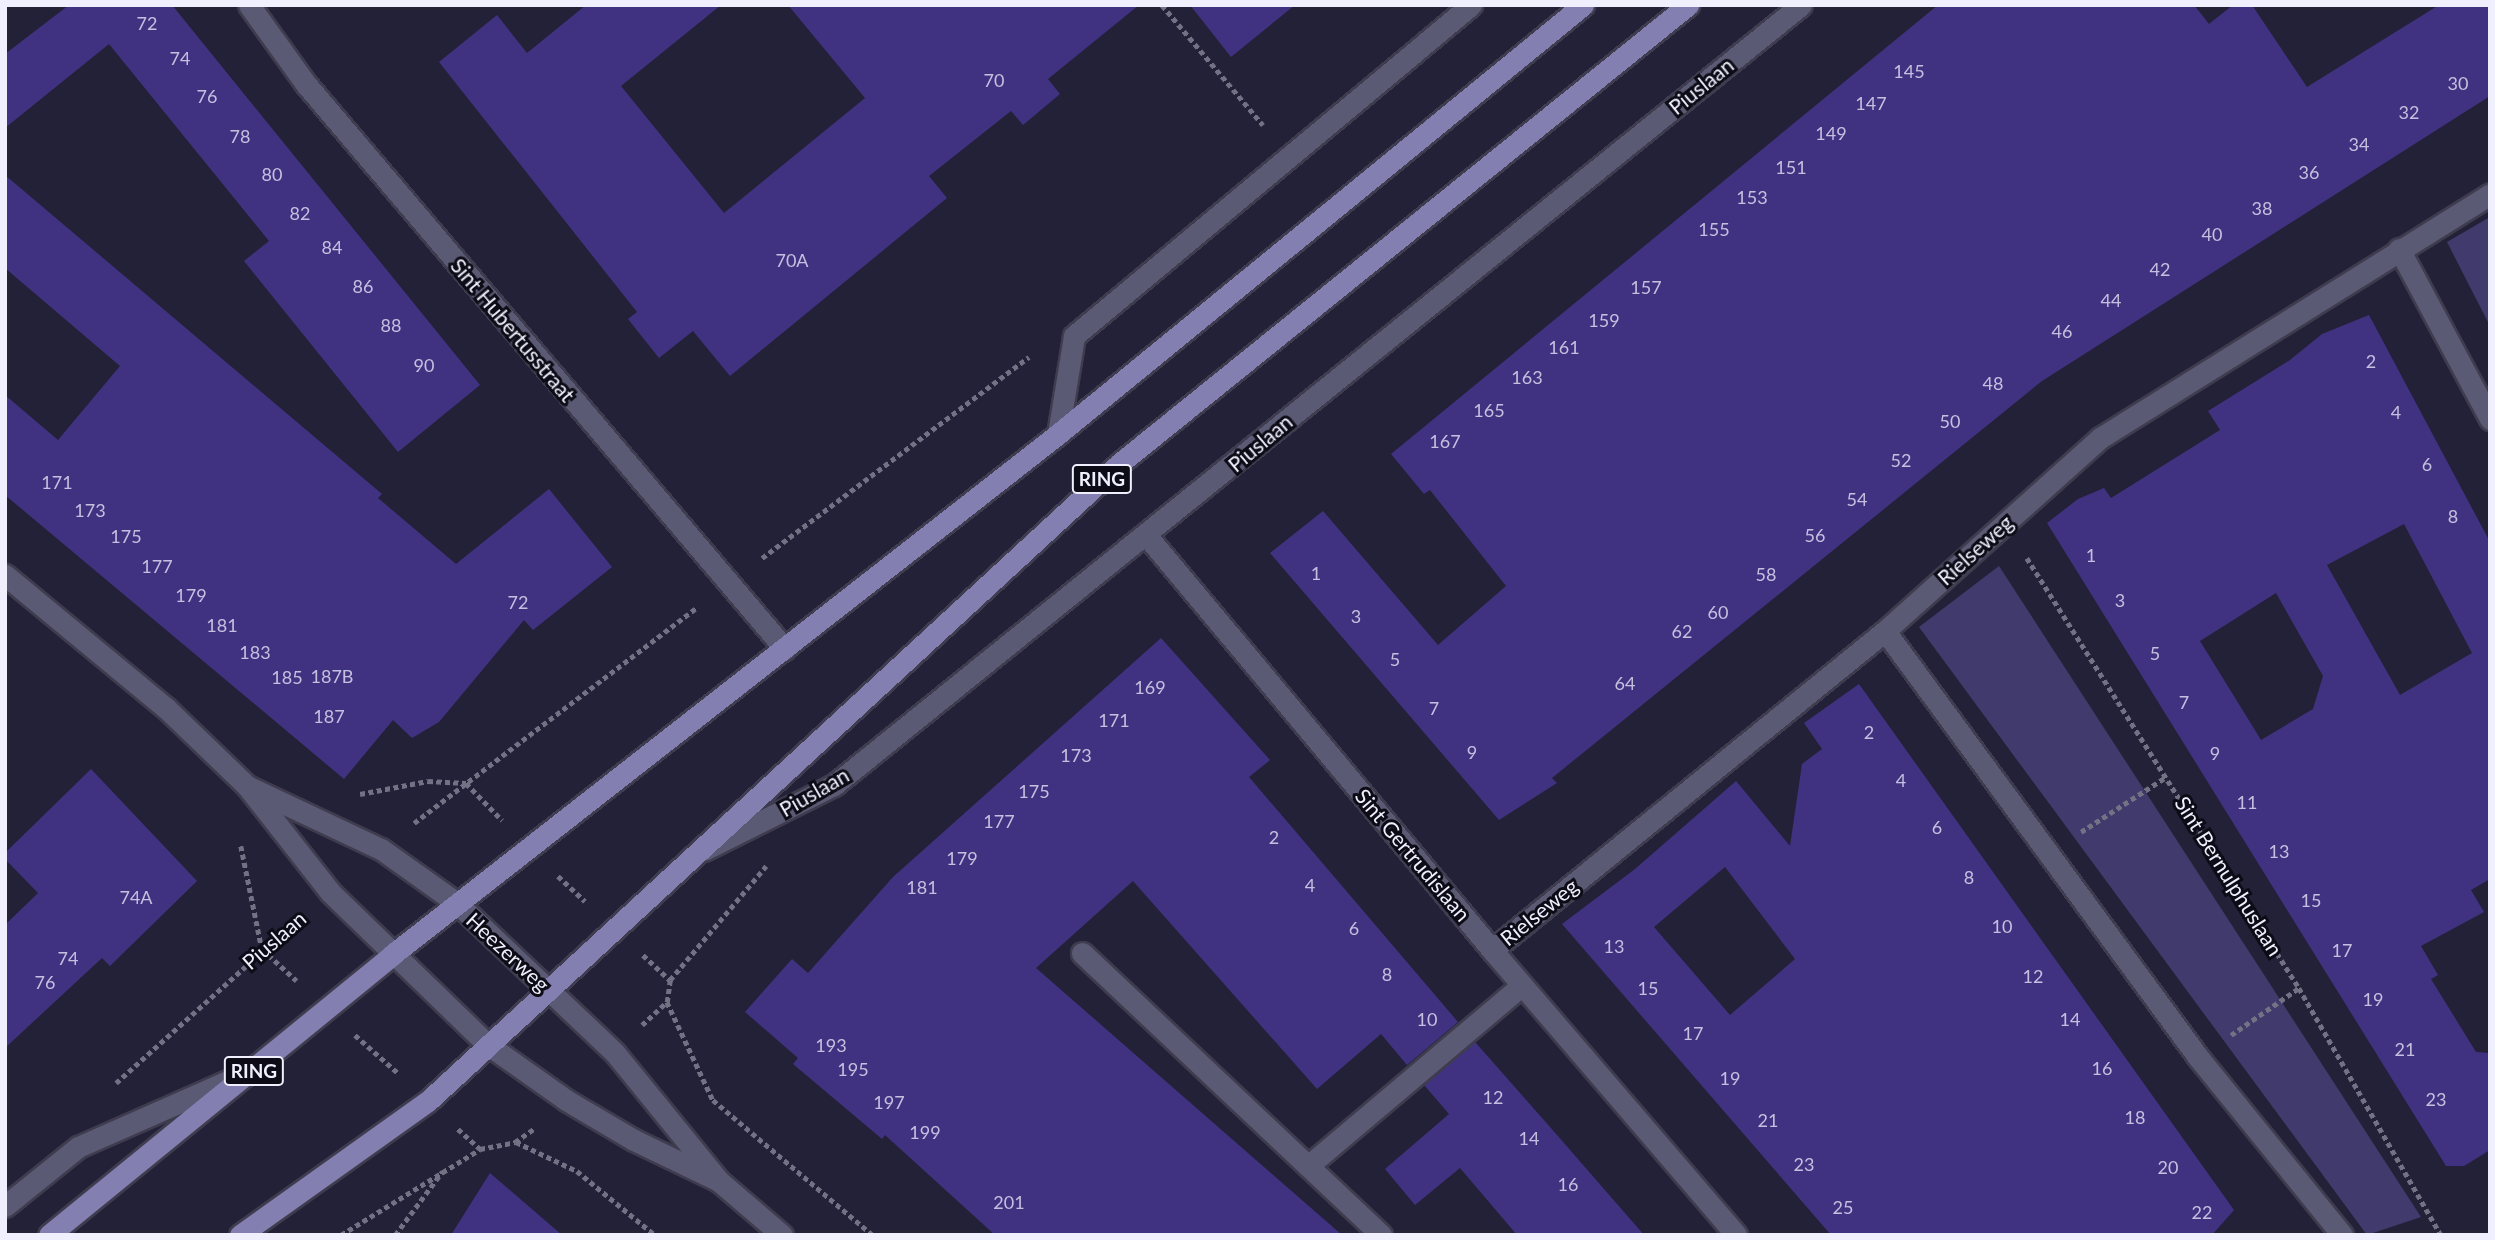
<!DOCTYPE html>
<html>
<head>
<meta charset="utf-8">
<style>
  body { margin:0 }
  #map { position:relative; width:2495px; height:1240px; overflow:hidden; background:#232137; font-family:Lato,sans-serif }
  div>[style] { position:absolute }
  .green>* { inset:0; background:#413b6d }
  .building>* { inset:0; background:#413281 }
  .path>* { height:4.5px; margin-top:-2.25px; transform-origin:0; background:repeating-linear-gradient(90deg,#737285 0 5px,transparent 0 8.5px) }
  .roads { filter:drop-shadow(2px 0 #3f3c4f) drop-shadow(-2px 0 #3f3c4f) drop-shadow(0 2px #3f3c4f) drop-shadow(0 -2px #3f3c4f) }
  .minor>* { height:21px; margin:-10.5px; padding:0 10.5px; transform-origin:10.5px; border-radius:10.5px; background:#5b5a74 }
  .major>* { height:21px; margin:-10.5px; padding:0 10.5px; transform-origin:10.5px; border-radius:10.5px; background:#837fb0 }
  span { translate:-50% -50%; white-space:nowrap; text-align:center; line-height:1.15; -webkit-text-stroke:6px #0d0c16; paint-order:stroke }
  .number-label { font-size:18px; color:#c4c0df }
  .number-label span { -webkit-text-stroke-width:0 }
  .shield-label span { padding:2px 5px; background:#0d0c16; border:2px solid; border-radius:5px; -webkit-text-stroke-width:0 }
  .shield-label { font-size:19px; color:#efeffe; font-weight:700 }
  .street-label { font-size:21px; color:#efeffe }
  .frame { position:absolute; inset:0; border:7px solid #efeffe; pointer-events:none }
</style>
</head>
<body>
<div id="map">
  <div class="green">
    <i style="clip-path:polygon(2490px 217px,2490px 326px,2447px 242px)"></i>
    <i style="clip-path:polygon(1999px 566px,2421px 1217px,2367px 1235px,1919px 627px)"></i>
  </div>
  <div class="building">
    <i style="clip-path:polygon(69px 5px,172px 5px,480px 385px,398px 452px,244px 261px,269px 241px,109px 44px,5px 128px,5px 54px)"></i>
    <i style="clip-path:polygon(586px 5px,721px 5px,621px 86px,724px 213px,865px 98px,788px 5px,1139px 5px,1048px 79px,1060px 94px,1023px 125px,1011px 111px,929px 176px,947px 198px,730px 376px,693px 331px,659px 358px,628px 319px,637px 312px,439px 62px,497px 15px,527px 53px)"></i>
    <i style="clip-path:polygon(1190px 5px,1295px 5px,1231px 57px)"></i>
    <i style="clip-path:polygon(1938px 5px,2194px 5px,2209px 24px,2233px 5px,2252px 5px,2307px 87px,2439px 5px,2490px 5px,2490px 96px,2042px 381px,1552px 778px,1557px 783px,1499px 820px,1270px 553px,1323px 511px,1438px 645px,1506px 586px,1430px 490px,1424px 494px,1391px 454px)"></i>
    <i style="clip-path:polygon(5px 175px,382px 494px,378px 498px,456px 564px,549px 489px,612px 567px,533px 630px,524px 620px,439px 722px,412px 738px,393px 720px,344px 779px,5px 495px,5px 395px,58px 440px,120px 366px,5px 268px)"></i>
    <i style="clip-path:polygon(evenodd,2369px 315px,2490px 542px,2490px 879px,2471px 890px,2484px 912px,2421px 946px,2438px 975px,2431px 979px,2476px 1052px,2490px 1053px,2490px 1150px,2464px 1166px,2446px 1166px,2047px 523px,2078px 499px,2104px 488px,2111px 498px,2220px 430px,2208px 411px,2290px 360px,2322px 334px,2369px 315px,2404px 524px,2472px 653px,2400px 695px,2327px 565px,2404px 524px,2369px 315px,2276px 593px,2323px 676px,2313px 709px,2261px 740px,2200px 641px,2276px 593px)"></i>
    <i style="clip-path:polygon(1161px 638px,1270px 760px,1249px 777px,1458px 1022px,1407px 1065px,1381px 1034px,1317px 1089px,1133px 881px,1036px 968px,1342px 1235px,995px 1235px,885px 1135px,882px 1139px,793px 1064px,798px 1058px,745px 1012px,792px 959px,808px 973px,893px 877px)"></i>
    <i style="clip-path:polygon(evenodd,1859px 684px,2234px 1210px,2212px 1235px,1831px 1235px,1562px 924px,1635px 869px,1736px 781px,1790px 846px,1802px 764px,1822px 749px,1804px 723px,1859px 684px,1725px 867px,1795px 959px,1730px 1015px,1654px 927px,1725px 867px)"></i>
    <i style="clip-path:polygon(91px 769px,197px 881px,110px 966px,102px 958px,5px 1048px,5px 925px,38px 893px,5px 859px,5px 853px)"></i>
    <i style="clip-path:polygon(1475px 1042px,1557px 1135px,1644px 1235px,1517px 1235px,1460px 1168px,1415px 1205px,1385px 1169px,1449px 1114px,1424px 1085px)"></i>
    <i style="clip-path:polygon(490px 1173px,562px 1235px,451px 1235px)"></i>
  </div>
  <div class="path">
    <i style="left:1162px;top:5px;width:157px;rotate:49.9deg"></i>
    <i style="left:762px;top:558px;width:334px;rotate:-37deg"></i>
    <i style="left:2027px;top:558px;width:509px;rotate:57.68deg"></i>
    <i style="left:2299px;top:988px;width:285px;rotate:60.1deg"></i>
    <i style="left:360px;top:794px;width:69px;rotate:-10.8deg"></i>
    <i style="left:428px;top:781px;width:38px;rotate:3deg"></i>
    <i style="left:466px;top:783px;width:52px;rotate:45.8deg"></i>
    <i style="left:414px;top:823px;width:355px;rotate:-37.3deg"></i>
    <i style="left:2081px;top:832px;width:101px;rotate:-32.9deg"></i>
    <i style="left:241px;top:846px;width:105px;rotate:78.5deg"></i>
    <i style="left:262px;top:949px;width:47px;rotate:42.4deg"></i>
    <i style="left:558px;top:876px;width:37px;rotate:43deg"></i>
    <i style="left:643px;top:955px;width:37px;rotate:43deg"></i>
    <i style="left:667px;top:1002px;width:108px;rotate:64.9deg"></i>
    <i style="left:713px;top:1100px;width:209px;rotate:40.2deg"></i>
    <i style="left:642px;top:1025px;width:34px;rotate:-43deg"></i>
    <i style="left:667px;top:1002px;width:22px;rotate:-82deg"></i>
    <i style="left:670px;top:980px;width:149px;rotate:-49.9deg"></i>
    <i style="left:355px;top:1035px;width:57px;rotate:41.5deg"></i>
    <i style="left:2231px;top:1035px;width:83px;rotate:-34.7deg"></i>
    <i style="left:116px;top:1083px;width:246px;rotate:-42deg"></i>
    <i style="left:458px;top:1129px;width:30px;rotate:42deg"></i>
    <i style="left:516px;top:1142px;width:68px;rotate:25.4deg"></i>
    <i style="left:577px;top:1171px;width:101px;rotate:39.4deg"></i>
    <i style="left:341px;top:1235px;width:163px;rotate:-31.7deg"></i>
    <i style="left:480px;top:1149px;width:36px;rotate:-11deg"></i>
    <i style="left:515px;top:1142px;width:24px;rotate:-35deg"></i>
    <i style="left:395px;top:1235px;width:79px;rotate:-53.3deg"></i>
  </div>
  <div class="roads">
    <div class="minor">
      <i style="left:249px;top:5px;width:96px;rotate:54.3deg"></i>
      <i style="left:305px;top:83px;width:742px;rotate:49.7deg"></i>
      <i style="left:2399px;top:249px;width:193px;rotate:61.8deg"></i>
      <i style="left:1058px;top:434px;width:99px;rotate:-80.7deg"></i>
      <i style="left:1074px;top:336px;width:517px;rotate:-39.82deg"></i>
      <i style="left:1147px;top:536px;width:539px;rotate:50.19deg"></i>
      <i style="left:1492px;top:950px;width:375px;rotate:49.4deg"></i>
      <i style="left:5px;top:575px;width:209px;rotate:39.6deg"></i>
      <i style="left:166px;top:708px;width:112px;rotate:43.9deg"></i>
      <i style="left:247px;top:786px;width:135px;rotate:51.9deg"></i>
      <i style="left:330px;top:892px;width:219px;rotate:44.1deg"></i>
      <i style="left:487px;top:1044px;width:97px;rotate:35.3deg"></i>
      <i style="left:566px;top:1100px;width:79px;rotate:30.5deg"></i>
      <i style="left:634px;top:1140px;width:94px;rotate:25.8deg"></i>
      <i style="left:1885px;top:631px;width:529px;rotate:53.69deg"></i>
      <i style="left:2198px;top:1057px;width:229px;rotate:51deg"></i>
      <i style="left:249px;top:787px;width:146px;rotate:25.2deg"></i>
      <i style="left:381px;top:849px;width:95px;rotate:35.5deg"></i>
      <i style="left:458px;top:904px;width:216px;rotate:43.5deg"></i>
      <i style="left:615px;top:1053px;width:165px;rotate:50.9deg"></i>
      <i style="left:719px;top:1181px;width:83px;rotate:40.6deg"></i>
      <i style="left:704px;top:850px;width:145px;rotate:-26.6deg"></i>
      <i style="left:834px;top:785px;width:1242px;rotate:-38.89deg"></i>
      <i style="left:1492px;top:950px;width:506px;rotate:-39.07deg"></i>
      <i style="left:1885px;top:631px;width:289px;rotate:-41.9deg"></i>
      <i style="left:2100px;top:438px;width:460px;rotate:-32deg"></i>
      <i style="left:1082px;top:953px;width:411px;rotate:43.3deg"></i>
      <i style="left:1308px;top:1166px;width:280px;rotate:-40.2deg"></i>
      <i style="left:5px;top:1206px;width:94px;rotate:-38.9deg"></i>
      <i style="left:78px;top:1147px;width:174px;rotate:-23.8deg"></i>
    </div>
    <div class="major">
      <i style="left:49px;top:1235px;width:444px;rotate:-39.2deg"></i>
      <i style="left:393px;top:954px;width:844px;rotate:-38.02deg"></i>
      <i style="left:1058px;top:434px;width:678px;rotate:-39.25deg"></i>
      <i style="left:240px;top:1235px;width:231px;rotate:-35.5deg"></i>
      <i style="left:428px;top:1101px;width:941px;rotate:-42.67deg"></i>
      <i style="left:1120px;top:463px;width:730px;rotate:-38.88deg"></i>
    </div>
  </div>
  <div class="number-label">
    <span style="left:147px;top:23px">72</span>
    <span style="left:180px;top:58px">74</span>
    <span style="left:1909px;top:71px">145</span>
    <span style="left:994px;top:80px">70</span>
    <span style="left:2458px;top:83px">30</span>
    <span style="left:207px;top:96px">76</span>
    <span style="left:1871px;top:103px">147</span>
    <span style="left:2409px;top:112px">32</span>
    <span style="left:1831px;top:133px">149</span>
    <span style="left:240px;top:136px">78</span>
    <span style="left:2359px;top:144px">34</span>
    <span style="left:1791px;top:167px">151</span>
    <span style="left:2309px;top:172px">36</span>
    <span style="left:272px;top:174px">80</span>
    <span style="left:1752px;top:197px">153</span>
    <span style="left:2262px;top:208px">38</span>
    <span style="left:300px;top:213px">82</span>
    <span style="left:1714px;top:229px">155</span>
    <span style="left:2212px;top:234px">40</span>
    <span style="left:332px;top:247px">84</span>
    <span style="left:792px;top:260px">70A</span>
    <span style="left:2160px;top:269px">42</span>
    <span style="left:363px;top:286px">86</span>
    <span style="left:1646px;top:287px">157</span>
    <span style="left:2111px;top:300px">44</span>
    <span style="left:1604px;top:320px">159</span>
    <span style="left:391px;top:325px">88</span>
    <span style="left:2062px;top:331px">46</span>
    <span style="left:1564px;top:347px">161</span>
    <span style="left:2371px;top:361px">2</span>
    <span style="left:424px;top:365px">90</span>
    <span style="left:1527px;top:377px">163</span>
    <span style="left:1993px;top:383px">48</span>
    <span style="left:1489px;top:410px">165</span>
    <span style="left:2396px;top:412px">4</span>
    <span style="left:1950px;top:421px">50</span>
    <span style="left:1445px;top:441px">167</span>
    <span style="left:1901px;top:460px">52</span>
    <span style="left:2427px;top:464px">6</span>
    <span style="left:57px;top:482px">171</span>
    <span style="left:1857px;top:499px">54</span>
    <span style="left:90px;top:510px">173</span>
    <span style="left:2453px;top:516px">8</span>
    <span style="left:1815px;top:535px">56</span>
    <span style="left:126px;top:536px">175</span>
    <span style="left:2091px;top:555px">1</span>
    <span style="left:157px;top:566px">177</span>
    <span style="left:1316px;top:573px">1</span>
    <span style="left:1766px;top:574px">58</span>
    <span style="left:191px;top:595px">179</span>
    <span style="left:2120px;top:600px">3</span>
    <span style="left:518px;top:602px">72</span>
    <span style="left:1718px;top:612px">60</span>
    <span style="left:1356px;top:616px">3</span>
    <span style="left:222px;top:625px">181</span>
    <span style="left:1682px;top:631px">62</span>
    <span style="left:255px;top:652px">183</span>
    <span style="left:2155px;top:653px">5</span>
    <span style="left:1395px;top:659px">5</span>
    <span style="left:332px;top:676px">187B</span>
    <span style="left:287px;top:677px">185</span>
    <span style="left:1625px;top:683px">64</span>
    <span style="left:1150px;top:687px">169</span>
    <span style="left:2184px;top:702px">7</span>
    <span style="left:1434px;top:708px">7</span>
    <span style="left:329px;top:716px">187</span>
    <span style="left:1114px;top:720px">171</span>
    <span style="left:1869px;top:732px">2</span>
    <span style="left:1472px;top:752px">9</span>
    <span style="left:2215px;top:753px">9</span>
    <span style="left:1076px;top:755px">173</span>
    <span style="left:1901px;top:780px">4</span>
    <span style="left:1034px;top:791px">175</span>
    <span style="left:2247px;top:802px">11</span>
    <span style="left:999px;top:821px">177</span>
    <span style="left:1937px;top:827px">6</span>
    <span style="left:1274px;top:837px">2</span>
    <span style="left:2279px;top:851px">13</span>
    <span style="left:962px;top:858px">179</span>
    <span style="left:1969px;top:877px">8</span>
    <span style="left:1310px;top:885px">4</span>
    <span style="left:922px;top:887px">181</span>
    <span style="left:136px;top:897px">74A</span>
    <span style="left:2311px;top:900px">15</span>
    <span style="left:2002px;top:926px">10</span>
    <span style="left:1354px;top:928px">6</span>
    <span style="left:1614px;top:946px">13</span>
    <span style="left:2342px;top:950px">17</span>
    <span style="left:68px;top:958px">74</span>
    <span style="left:1387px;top:974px">8</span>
    <span style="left:2033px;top:976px">12</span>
    <span style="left:45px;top:982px">76</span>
    <span style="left:1648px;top:988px">15</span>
    <span style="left:2373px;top:999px">19</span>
    <span style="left:1427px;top:1019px">10</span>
    <span style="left:2070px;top:1019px">14</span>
    <span style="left:1693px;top:1033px">17</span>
    <span style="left:831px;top:1045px">193</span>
    <span style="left:2405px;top:1049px">21</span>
    <span style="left:2102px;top:1068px">16</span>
    <span style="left:853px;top:1069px">195</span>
    <span style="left:1730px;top:1078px">19</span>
    <span style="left:1493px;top:1097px">12</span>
    <span style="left:2436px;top:1099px">23</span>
    <span style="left:889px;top:1102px">197</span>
    <span style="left:2135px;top:1117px">18</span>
    <span style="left:1768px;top:1120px">21</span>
    <span style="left:925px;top:1132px">199</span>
    <span style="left:1529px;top:1138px">14</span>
    <span style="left:1804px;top:1164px">23</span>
    <span style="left:2168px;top:1167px">20</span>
    <span style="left:1568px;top:1184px">16</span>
    <span style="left:1009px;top:1202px">201</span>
    <span style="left:1843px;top:1207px">25</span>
    <span style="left:2202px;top:1212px">22</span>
  </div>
  <div class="shield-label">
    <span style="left:1102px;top:479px">RING</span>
    <span style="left:254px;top:1071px">RING</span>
  </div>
  <div class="street-label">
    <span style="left:1701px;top:86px;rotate:-39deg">Piuslaan</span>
    <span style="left:513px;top:330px;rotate:50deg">Sint Hubertusstraat</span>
    <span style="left:1260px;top:443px;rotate:-40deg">Piuslaan</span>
    <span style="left:1975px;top:550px;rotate:-42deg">Rielseweg</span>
    <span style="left:814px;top:792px;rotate:-30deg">Piuslaan</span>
    <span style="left:1413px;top:855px;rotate:50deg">Sint Gertrudislaan</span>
    <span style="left:2229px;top:876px;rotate:58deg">Sint Bernulphuslaan</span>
    <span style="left:1539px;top:912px;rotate:-39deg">Rielseweg</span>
    <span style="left:274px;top:940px;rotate:-41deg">Piuslaan</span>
    <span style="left:508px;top:952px;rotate:43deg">Heezerweg</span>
  </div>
  <div class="frame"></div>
</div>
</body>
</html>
